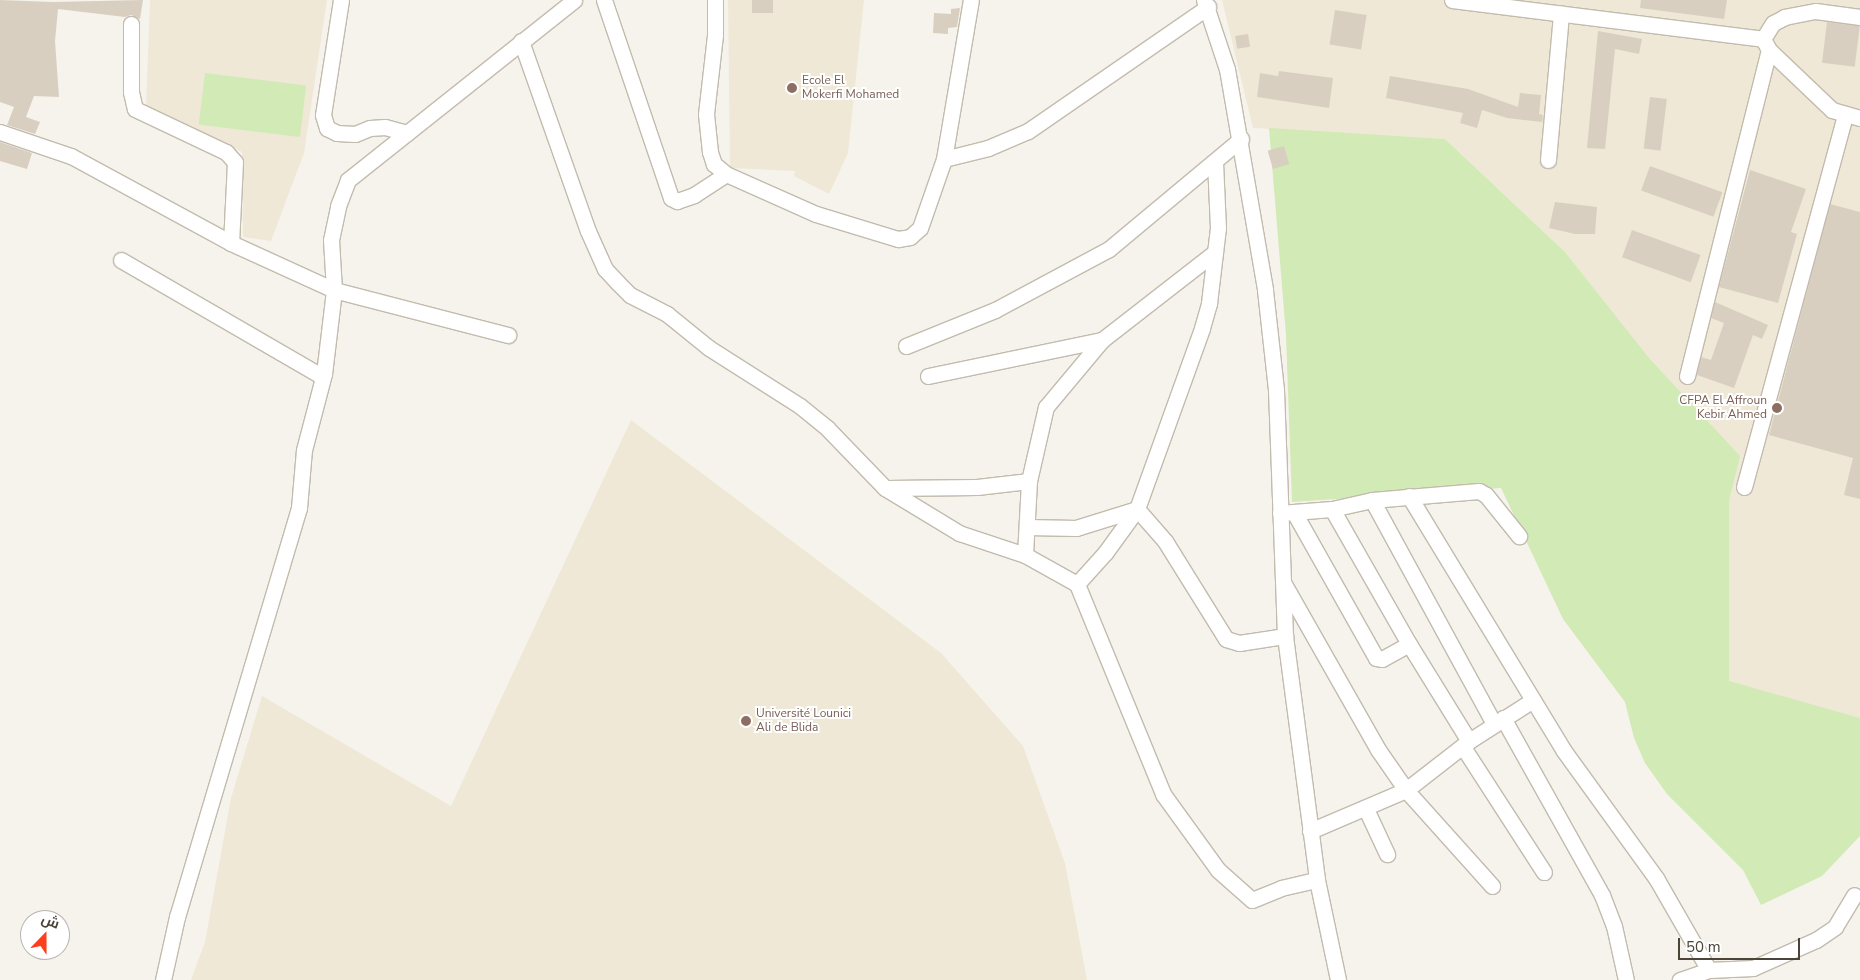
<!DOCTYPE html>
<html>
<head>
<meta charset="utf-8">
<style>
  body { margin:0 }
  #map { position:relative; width:1860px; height:980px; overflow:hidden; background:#f6f3ec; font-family:"Nunito Sans",Cairo,sans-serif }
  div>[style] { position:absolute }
  .education>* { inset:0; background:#efe8d6 }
  .green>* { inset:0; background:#d2eab5; transform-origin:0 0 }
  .building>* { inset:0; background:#d8cfc1; transform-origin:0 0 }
  .roads { filter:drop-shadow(1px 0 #c2bbae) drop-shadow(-1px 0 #c2bbae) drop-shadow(0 1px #c2bbae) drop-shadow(0 -1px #c2bbae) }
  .minor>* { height:15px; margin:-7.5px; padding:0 7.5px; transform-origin:7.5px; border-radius:7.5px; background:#fff }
  .dots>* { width:14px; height:14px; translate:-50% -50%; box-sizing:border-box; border:2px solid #fff; border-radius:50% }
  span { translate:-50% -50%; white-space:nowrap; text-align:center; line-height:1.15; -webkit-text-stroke:4px #fff; paint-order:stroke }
  .education-label { font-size:12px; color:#785e54 }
  .left { translate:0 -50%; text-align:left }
  .right { translate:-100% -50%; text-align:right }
  .north { position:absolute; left:20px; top:910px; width:50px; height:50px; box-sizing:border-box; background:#fff; border:1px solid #b7b4b0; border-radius:50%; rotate:22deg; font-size:14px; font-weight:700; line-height:20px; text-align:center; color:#4b4439 }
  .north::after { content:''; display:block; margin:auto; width:18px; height:22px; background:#fc3f1d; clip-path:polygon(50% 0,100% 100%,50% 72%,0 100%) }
  .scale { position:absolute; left:1678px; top:938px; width:122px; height:22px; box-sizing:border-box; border:2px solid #4b4439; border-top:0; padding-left:6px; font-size:15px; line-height:18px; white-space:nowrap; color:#4b4439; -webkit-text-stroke:4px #fff; paint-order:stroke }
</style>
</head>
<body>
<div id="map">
  <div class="education">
    <i style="clip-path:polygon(150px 0,327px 0,304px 153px,271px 241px,243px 237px,242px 152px,146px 108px)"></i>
    <i style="clip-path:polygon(728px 0,864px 0,848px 153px,829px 194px,794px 176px,795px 171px,730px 168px)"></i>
    <i style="clip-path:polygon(1222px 0,1860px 0,1860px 718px,1729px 682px,1729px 501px,1739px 456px,1650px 359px,1565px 252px,1445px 139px,1253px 128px)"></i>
    <i style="clip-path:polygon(631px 420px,941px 653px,1023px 746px,1065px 863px,1087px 980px,191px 980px,205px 942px,231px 798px,262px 696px,451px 806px)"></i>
  </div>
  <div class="green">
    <i style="left:205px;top:73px;width:102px;height:52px;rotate:7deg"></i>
    <i style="clip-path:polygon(1269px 128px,1445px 139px,1565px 252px,1650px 359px,1740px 456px,1729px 501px,1729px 681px,1860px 718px,1860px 836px,1822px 876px,1761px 905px,1743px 870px,1667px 794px,1645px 763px,1634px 738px,1625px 702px,1563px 619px,1501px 488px,1292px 502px,1286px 335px)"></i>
  </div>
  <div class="building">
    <i style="clip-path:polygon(0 0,53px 2px,143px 0,140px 19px,131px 15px,125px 17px,58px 9px,55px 41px,59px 97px,34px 96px,26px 117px,40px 122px,35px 134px,7px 125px,14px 107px,0 102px)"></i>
    <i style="left:752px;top:0;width:21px;height:13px"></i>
    <i style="clip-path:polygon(1641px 0,1727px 0,1724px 19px,1640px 8px)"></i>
    <i style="clip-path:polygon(960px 8px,957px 27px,948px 28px,948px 34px,933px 33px,934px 13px,951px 14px,951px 9px)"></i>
    <i style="left:1335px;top:10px;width:32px;height:35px;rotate:9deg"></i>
    <i style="left:1827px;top:22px;width:33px;height:41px;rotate:7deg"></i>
    <i style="clip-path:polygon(1598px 31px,1642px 39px,1639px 54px,1615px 49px,1605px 149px,1587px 148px)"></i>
    <i style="left:1248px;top:34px;width:13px;height:13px;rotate:81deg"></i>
    <i style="clip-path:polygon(1279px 71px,1333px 78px,1329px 108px,1257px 97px,1260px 73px,1278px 76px)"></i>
    <i style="clip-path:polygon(1390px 76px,1468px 89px,1518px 107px,1520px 93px,1541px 95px,1539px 114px,1543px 115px,1542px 122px,1507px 118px,1482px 110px,1477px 128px,1460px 123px,1463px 113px,1386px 98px)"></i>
    <i style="left:1650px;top:97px;width:17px;height:52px;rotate:7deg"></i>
    <i style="clip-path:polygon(0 142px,32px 153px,27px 169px,0 161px)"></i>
    <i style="left:1284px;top:146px;width:19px;height:17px;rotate:74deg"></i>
    <i style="left:1650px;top:166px;width:77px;height:26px;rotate:20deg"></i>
    <i style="clip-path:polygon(1750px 170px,1806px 189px,1791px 232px,1797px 234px,1778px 303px,1719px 287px)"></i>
    <i style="clip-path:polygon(1555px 202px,1597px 207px,1595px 234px,1575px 234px,1549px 228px)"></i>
    <i style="clip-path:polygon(1830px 204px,1860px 212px,1860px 499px,1844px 495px,1853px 458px,1769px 435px)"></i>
    <i style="left:1632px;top:230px;width:73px;height:29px;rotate:20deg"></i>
    <i style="clip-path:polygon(1715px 302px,1768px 325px,1762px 339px,1753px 335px,1734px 388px,1697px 375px,1701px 357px,1711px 360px,1724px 323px,1711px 318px)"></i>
  </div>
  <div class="roads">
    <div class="minor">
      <i style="left:341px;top:0;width:116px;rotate:98.9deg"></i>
      <i style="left:323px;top:115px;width:14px;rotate:73deg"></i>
      <i style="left:327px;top:128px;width:11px;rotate:27deg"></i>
      <i style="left:337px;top:133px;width:18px;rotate:3deg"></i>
      <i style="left:355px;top:134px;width:16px;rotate:-22deg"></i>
      <i style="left:370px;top:128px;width:15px;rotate:-4deg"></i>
      <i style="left:385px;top:127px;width:23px;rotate:15deg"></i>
      <i style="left:604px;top:0;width:209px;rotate:71.3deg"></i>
      <i style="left:671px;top:198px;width:7px;rotate:27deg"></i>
      <i style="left:677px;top:201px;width:18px;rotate:-19deg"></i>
      <i style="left:694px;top:195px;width:38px;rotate:-33deg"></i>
      <i style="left:715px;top:0;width:35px;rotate:90deg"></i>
      <i style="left:715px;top:35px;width:80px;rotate:96.5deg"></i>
      <i style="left:706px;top:114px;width:38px;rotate:84deg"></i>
      <i style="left:710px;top:152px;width:13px;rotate:72deg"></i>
      <i style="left:714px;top:164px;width:16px;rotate:40deg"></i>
      <i style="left:726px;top:174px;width:98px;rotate:24deg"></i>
      <i style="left:816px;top:214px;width:86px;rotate:17deg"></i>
      <i style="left:898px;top:239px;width:12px;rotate:-9deg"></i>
      <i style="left:910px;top:237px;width:13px;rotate:-42deg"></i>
      <i style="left:920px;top:228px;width:73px;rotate:-70.8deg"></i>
      <i style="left:944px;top:159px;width:161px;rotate:-80.4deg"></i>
      <i style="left:1204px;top:0;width:73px;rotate:71.6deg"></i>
      <i style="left:1227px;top:69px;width:224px;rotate:80.2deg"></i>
      <i style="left:1265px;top:290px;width:101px;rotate:83.7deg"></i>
      <i style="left:1276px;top:390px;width:246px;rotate:87.9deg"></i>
      <i style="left:1285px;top:636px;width:246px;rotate:82.5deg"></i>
      <i style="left:1317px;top:880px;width:102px;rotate:78.1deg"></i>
      <i style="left:1452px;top:0;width:313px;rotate:7.1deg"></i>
      <i style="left:1860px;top:17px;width:45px;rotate:-172.4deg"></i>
      <i style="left:1815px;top:11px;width:31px;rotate:169deg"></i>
      <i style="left:1785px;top:17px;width:13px;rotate:153deg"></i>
      <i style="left:1773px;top:23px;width:19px;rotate:122deg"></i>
      <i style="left:1763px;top:39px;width:13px;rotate:61deg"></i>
      <i style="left:1769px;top:50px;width:87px;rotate:43.6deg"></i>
      <i style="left:1832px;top:110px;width:29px;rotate:16deg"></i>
      <i style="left:131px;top:24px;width:68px;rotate:90deg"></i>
      <i style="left:131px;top:92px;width:17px;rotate:77deg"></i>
      <i style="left:135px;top:109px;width:101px;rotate:25.3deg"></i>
      <i style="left:226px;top:152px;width:13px;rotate:48deg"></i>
      <i style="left:235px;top:162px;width:81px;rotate:92.8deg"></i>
      <i style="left:521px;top:41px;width:201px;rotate:70.6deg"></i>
      <i style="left:588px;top:231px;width:42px;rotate:65.9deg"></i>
      <i style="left:605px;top:269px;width:18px;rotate:47deg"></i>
      <i style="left:617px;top:282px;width:18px;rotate:45deg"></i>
      <i style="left:630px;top:295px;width:42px;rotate:27.2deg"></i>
      <i style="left:667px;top:314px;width:54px;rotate:39deg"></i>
      <i style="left:709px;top:348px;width:108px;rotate:32.5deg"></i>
      <i style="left:800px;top:406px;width:36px;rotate:39deg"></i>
      <i style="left:828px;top:429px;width:82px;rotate:46deg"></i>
      <i style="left:885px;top:488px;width:87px;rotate:31.3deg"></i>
      <i style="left:959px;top:533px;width:70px;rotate:18.4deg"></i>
      <i style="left:1025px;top:555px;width:60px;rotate:29.1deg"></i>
      <i style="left:1077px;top:584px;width:42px;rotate:-47.9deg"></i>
      <i style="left:1105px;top:553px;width:54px;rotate:-54deg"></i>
      <i style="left:1137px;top:509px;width:192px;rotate:-70.2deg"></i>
      <i style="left:1202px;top:328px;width:26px;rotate:-74deg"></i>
      <i style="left:1209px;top:303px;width:76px;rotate:-83.2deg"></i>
      <i style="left:1218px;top:228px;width:65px;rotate:-92.6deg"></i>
      <i style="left:0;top:132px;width:75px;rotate:18.7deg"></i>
      <i style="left:71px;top:156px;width:182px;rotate:28.5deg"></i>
      <i style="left:231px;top:243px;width:113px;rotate:24.5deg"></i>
      <i style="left:334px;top:290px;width:180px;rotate:14.5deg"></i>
      <i style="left:944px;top:159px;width:45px;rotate:-14deg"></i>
      <i style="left:988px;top:148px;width:43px;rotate:-23deg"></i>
      <i style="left:1028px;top:131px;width:219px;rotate:-34.6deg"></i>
      <i style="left:1548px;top:160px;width:147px;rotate:-84.9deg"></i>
      <i style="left:121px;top:260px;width:233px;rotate:30.1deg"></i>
      <i style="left:906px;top:346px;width:96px;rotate:-22deg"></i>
      <i style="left:995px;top:310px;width:129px;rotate:-28.2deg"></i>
      <i style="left:1109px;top:249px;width:172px;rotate:-39.8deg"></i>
      <i style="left:928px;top:376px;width:178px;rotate:-11.7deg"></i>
      <i style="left:1687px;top:376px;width:336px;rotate:-75.9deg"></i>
      <i style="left:1744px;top:487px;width:385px;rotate:-74.8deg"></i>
      <i style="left:887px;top:488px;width:90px;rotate:-0.6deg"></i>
      <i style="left:977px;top:487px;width:52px;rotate:-6.6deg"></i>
      <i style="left:1409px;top:496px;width:298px;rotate:58.7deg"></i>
      <i style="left:1564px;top:751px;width:157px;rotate:54.1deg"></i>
      <i style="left:1656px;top:878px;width:106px;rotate:60.1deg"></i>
      <i style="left:1709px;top:970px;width:31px;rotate:161deg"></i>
      <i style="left:1372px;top:500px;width:255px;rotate:61.4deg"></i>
      <i style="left:1332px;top:509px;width:155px;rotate:60.3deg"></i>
      <i style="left:1409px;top:644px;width:114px;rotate:58.3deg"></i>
      <i style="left:1280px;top:513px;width:52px;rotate:-4.4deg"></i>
      <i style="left:1332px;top:509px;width:41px;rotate:-12.7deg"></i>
      <i style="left:1372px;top:500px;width:107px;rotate:-4.8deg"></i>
      <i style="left:1479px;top:491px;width:8px;rotate:30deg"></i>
      <i style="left:1486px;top:495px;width:53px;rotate:51.2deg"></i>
      <i style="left:1295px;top:514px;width:165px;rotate:60.6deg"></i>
      <i style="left:1376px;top:658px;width:6px;rotate:9deg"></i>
      <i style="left:1382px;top:659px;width:31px;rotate:-29deg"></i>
      <i style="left:1027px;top:527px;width:49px;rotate:1.2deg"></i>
      <i style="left:1076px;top:528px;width:64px;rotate:-17.3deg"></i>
      <i style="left:1137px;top:509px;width:43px;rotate:48.8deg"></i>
      <i style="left:1165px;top:541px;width:115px;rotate:58.1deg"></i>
      <i style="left:1226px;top:639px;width:14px;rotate:17deg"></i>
      <i style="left:1239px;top:643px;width:47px;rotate:-8.7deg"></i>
      <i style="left:1025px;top:555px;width:74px;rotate:-86.9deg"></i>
      <i style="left:1029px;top:481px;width:76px;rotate:-77.1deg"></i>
      <i style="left:1046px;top:407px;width:87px;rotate:-50.1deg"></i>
      <i style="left:1102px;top:340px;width:143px;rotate:-37.9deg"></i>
      <i style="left:1077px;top:584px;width:227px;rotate:67.7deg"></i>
      <i style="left:1163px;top:794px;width:94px;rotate:54.1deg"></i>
      <i style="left:1218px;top:870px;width:45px;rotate:41.4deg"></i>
      <i style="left:1252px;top:900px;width:31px;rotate:-22deg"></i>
      <i style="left:1281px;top:888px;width:37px;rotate:-13deg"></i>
      <i style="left:1284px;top:584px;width:192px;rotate:60.4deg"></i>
      <i style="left:1379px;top:751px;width:47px;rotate:55.3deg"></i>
      <i style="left:1406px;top:790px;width:129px;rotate:48.1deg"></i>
      <i style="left:1503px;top:718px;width:203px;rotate:60.8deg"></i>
      <i style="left:1602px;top:895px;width:33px;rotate:69deg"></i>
      <i style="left:1614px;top:926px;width:55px;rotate:77.5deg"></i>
      <i style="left:1463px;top:747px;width:149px;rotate:57.1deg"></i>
      <i style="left:1366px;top:809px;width:50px;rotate:65deg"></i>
      <i style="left:1310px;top:831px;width:104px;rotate:-23.1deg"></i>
      <i style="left:1406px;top:790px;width:80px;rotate:-37.9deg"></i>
      <i style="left:1469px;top:741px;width:76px;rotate:-32.6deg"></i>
      <i style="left:1709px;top:970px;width:44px;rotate:-2.6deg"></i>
      <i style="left:1753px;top:968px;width:69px;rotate:-24deg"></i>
      <i style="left:1816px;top:940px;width:23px;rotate:-34deg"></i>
      <i style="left:1835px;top:927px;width:37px;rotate:-59deg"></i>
      <i style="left:163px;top:980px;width:65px;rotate:-77.5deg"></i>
      <i style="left:177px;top:917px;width:427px;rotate:-73.4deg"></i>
      <i style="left:299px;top:508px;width:58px;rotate:-85.1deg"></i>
      <i style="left:304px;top:450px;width:79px;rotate:-75.3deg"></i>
      <i style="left:324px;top:374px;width:85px;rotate:-83.2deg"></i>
      <i style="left:334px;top:290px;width:50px;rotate:-93.4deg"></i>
      <i style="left:331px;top:240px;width:35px;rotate:-78deg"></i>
      <i style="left:338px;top:206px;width:28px;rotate:-69deg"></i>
      <i style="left:348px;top:180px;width:289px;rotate:-38.5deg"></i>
    </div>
  </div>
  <div class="dots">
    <i style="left:792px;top:88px;background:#8d6e63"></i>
    <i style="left:1777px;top:408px;background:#8d6e63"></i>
    <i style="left:746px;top:721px;background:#8d6e63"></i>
  </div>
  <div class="education-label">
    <span class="left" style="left:802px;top:88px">Ecole El<br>Mokerfi Mohamed</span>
    <span class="right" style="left:1767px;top:408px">CFPA El Affroun<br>Kebir Ahmed</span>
    <span class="left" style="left:756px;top:721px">Université Lounici<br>Ali de Blida</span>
  </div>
  <div class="north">ش</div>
  <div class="scale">50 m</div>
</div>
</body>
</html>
